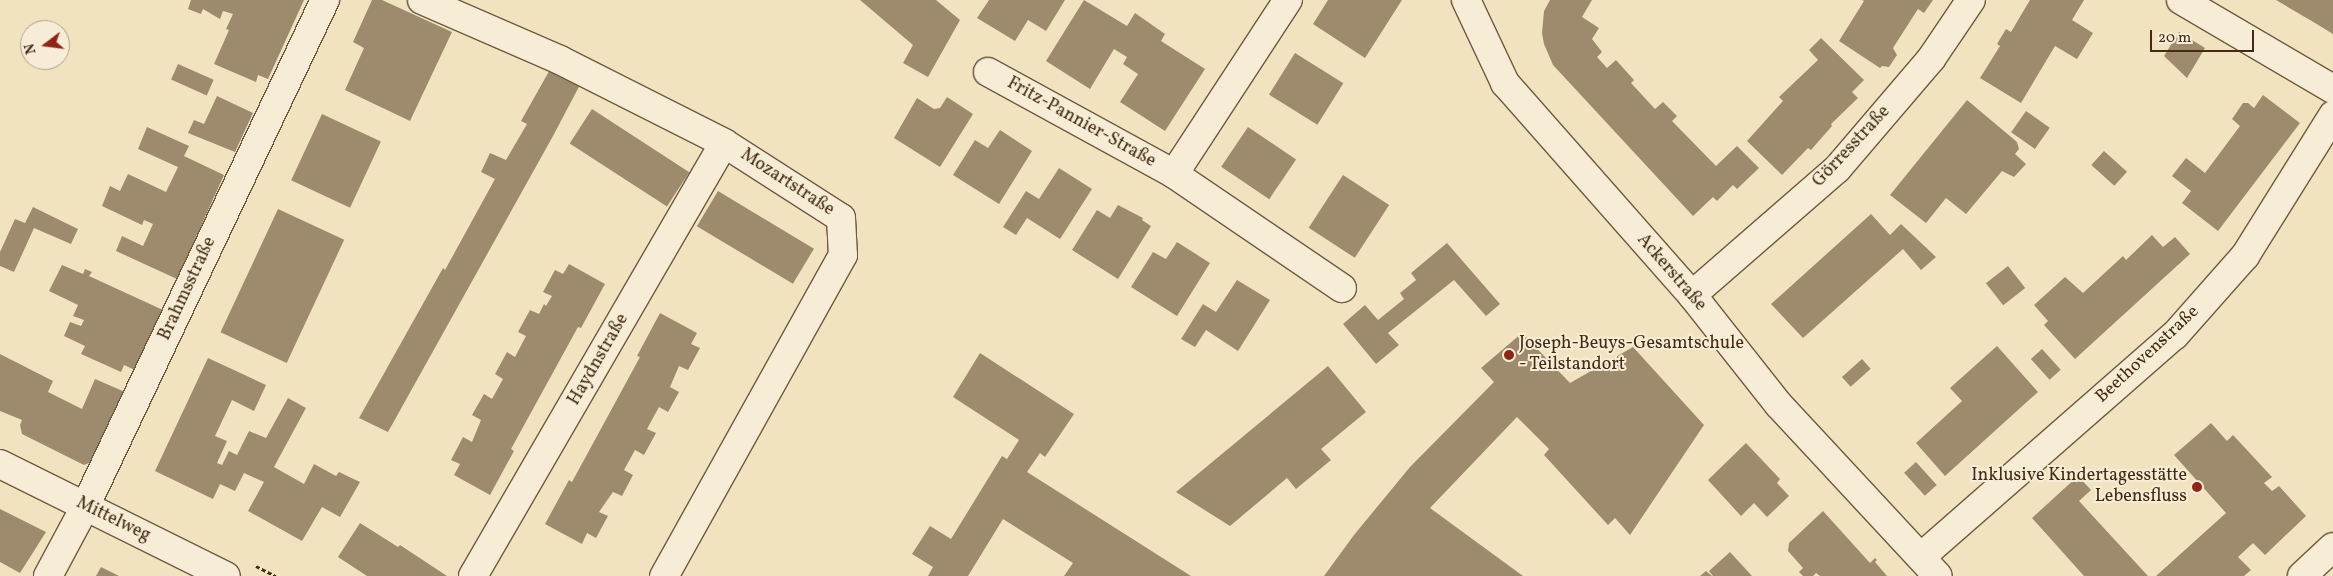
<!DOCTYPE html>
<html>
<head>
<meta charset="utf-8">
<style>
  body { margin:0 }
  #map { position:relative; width:2333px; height:576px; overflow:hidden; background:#f2e3c0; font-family:Vollkorn,serif }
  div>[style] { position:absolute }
  .building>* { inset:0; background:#9e8b6d; transform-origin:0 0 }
  .path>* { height:3px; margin-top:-1.5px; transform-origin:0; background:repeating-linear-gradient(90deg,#442c14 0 4px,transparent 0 6.5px) }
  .roads { filter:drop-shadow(1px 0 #705a3f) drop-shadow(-1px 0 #705a3f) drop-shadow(0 1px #705a3f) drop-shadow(0 -1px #705a3f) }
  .minor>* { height:28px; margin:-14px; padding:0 14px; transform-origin:14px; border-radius:14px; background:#f7edd6 }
  .dots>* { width:14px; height:14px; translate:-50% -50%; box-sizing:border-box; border:2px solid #f7edd6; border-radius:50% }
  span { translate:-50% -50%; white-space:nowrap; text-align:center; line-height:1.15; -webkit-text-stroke:4px #f7edd6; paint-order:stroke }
  .street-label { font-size:18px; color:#442c14 }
  .poi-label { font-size:18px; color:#442c14 }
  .left { translate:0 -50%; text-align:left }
  .right { translate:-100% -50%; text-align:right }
  .north { position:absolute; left:20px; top:20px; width:50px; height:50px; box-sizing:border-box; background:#f7edd6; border:1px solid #afa088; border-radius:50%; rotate:255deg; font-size:14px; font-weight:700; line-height:20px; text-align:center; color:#442c14 }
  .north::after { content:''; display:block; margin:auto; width:18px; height:22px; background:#8f2418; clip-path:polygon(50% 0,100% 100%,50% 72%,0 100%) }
  .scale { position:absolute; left:2150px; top:30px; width:104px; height:22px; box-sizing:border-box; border:2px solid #442c14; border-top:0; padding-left:6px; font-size:15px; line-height:18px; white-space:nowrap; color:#442c14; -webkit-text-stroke:4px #f7edd6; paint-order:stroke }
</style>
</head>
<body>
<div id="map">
  <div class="building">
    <i style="clip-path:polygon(191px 0,304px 0,268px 79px,258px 75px,256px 82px,214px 64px,229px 30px,226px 29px,233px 14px,223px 11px,220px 19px,203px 9px,201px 14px,188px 9px)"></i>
    <i style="clip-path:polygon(372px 0,382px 0,452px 32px,410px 121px,345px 90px,364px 48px,353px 42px)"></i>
    <i style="clip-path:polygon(860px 0,936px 0,960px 20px,928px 77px,903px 63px,913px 45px)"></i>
    <i style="clip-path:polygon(989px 0,1065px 0,1046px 31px,1028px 20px,1015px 41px,977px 18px)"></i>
    <i style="clip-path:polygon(1084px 0,1127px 26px,1135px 13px,1165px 34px,1161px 41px,1205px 69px,1165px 131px,1120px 102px,1138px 74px,1123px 64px,1127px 57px,1114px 49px,1090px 89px,1046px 61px)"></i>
    <i style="clip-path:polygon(1328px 0,1402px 0,1365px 58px,1313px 24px)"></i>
    <i style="clip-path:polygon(1550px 0,1592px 0,1582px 17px,1599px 28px,1592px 39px,1602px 52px,1597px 57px,1607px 68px,1616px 60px,1634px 80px,1631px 83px,1655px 109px,1663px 102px,1677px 116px,1672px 121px,1716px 166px,1737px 146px,1759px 168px,1737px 189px,1733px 185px,1717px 201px,1713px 197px,1693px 216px,1553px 65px,1544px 44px,1542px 33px,1544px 11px)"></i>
    <i style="clip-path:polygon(1862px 0,1933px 0,1924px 13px,1918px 9px,1893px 48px,1897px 55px,1889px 67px,1882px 66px,1880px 68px,1839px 41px,1864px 1px)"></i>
    <i style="clip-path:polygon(2030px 0,2084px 0,2072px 20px,2093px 33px,2077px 59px,2055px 46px,2021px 103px,1980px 78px,2000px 46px,1997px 44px,2006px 29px,2011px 32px)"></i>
    <i style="clip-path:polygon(2276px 0,2333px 0,2333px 34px,2315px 23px)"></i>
    <i style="clip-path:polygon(2179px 32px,2205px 48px,2187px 78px,2164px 56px)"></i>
    <i style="clip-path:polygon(1821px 38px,1864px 80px,1852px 92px,1858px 98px,1831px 124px,1832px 126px,1811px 150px,1808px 148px,1782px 175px,1747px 141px,1783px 101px,1779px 97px,1818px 60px,1809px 50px)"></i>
    <i style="left:1295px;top:53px;width:57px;height:49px;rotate:32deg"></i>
    <i style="left:178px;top:64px;width:39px;height:17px;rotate:24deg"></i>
    <i style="clip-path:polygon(552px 66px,582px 81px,553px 136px,388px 432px,359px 418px,443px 268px,445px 270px,495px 179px,481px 172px,490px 153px,506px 160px,527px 124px,521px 121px)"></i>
    <i style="clip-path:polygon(2263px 95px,2300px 123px,2218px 231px,2182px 203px,2191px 191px,2172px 176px,2186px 158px,2205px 173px,2240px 126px,2232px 119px,2243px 103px,2248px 103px,2254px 108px)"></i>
    <i style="clip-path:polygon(217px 96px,253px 113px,235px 152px,188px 133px,194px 120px,204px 124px)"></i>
    <i style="clip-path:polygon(947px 97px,973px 114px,940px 167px,894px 138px,917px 98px,934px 109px,940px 108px)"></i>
    <i style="clip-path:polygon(1967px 100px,2017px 142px,2019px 149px,2015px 154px,2026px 164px,2014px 177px,2002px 171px,1966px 214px,1946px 198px,1926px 223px,1890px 195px)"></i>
    <i style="left:592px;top:109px;width:116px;height:41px;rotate:33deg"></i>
    <i style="left:2026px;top:111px;width:29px;height:26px;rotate:35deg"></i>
    <i style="left:322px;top:114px;width:65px;height:73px;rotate:25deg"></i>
    <i style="clip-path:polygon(147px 127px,189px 146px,184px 156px,224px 175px,177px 279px,116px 251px,122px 236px,143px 246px,153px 224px,144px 220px,142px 225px,102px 206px,110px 186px,120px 191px,128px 174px,166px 192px,178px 167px,138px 149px)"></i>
    <i style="left:1248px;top:127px;width:58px;height:48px;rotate:34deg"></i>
    <i style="clip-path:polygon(1000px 130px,1032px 151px,999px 204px,953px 175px,975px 140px,988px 148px)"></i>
    <i style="left:2104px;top:151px;width:31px;height:19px;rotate:42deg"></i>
    <i style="clip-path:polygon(1059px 168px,1092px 189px,1060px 239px,1027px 218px,1016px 235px,1003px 227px,1026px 191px,1039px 199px)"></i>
    <i style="left:1343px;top:175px;width:55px;height:63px;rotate:33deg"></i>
    <i style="left:718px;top:191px;width:112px;height:41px;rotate:31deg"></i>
    <i style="clip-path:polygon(1118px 205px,1143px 218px,1142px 220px,1151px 226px,1118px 279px,1072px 250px,1097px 210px,1110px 218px)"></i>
    <i style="clip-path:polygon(33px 207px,78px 229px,71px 244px,34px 228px,14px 272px,0 266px,0 252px,15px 219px,25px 223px)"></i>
    <i style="left:278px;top:209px;width:73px;height:136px;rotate:25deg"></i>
    <i style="clip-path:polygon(1871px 214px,1890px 235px,1901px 224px,1936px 257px,1921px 270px,1903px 249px,1803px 338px,1771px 304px)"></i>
    <i style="clip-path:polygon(2152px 235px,2163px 247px,2175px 237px,2190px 254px,2075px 359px,2044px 325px,2048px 321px,2034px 305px,2065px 277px,2083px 293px,2123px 256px,2126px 260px)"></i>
    <i style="clip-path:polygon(1177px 242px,1210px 263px,1177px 316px,1131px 287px,1153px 252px,1166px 259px)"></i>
    <i style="clip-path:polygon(1447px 243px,1500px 304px,1486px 316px,1454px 280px,1388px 333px,1399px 345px,1376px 364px,1343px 324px,1365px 305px,1378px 320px,1404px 299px,1400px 293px,1416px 280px,1411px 273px)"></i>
    <i style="clip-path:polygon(569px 264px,605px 284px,581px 328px,578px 327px,511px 449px,514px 451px,490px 495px,454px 475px,460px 464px,451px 460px,463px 437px,472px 442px,481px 420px,472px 415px,484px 394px,492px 399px,503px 379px,495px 374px,507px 352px,515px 357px,526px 336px,518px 332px,530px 310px,539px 314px,544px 304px,546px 306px,552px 296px,543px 292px,555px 270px,563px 274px)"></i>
    <i style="clip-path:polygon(62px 265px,83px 274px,85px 269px,92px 272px,89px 276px,163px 310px,135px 370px,124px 365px,121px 372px,81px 354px,85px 346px,64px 336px,70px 322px,81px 326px,84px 320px,73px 316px,78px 305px,49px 291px)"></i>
    <i style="left:2008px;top:266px;width:28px;height:28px;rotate:52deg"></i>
    <i style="clip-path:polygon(1237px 280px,1270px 300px,1238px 351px,1206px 330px,1195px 347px,1181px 339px,1203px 304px,1216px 312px)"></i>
    <i style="clip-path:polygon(660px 313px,697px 333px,691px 344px,700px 348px,688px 370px,679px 366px,670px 387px,679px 392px,668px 412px,659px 407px,647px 429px,656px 433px,644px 455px,635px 450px,624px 470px,633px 475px,622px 496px,613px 492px,599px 512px,608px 516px,596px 538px,587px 533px,582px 544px,545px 524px,569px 480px,572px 482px,640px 357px,637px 356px)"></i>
    <i style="clip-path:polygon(1522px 333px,1570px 383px,1633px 347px,1704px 425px,1630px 535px,1615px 518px,1608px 525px,1544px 455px,1549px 449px,1517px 417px,1430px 508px,1523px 576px,1324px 576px,1354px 535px,1410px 467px,1494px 382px,1481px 368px)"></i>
    <i style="clip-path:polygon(1997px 346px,2038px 392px,1945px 476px,1916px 443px,1962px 401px,1950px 388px)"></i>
    <i style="left:2042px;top:349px;width:28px;height:15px;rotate:48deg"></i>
    <i style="clip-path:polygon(980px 353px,1074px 414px,1045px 457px,1040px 453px,1027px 472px,1191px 576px,1064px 576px,1073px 563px,1003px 519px,968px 576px,928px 576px,933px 567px,912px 554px,930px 526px,951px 539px,1002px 456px,1007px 459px,1019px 440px,953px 397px)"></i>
    <i style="clip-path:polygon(0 354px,53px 381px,48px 392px,82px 409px,95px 379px,125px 392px,94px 461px,84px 465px,22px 434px,20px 425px,22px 420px,0 411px)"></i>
    <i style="clip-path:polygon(208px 358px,266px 385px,254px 411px,232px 400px,215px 436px,227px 441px,217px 463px,222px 465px,229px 451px,237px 455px,249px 431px,266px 438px,288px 398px,306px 408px,274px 467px,304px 484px,314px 464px,336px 476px,339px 472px,360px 482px,340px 517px,322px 507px,302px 541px,248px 511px,264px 482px,244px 473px,235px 491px,220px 484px,213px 499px,155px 471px)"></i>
    <i style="left:1862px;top:359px;width:13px;height:27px;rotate:48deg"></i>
    <i style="clip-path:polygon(1328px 366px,1366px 412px,1321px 449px,1331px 460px,1296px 489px,1287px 478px,1230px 526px,1176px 492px)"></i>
    <i style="clip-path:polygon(2211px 423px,2227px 441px,2233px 435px,2272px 477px,2264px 483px,2272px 491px,2279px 486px,2306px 516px,2265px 555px,2253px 543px,2238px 557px,2251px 570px,2244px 576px,2156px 576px,2226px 513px,2174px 455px)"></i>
    <i style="clip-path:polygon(1746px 443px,1780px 479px,1777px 483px,1789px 496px,1767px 517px,1754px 503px,1741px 516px,1708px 480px)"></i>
    <i style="left:1916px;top:462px;width:31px;height:16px;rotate:48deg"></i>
    <i style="clip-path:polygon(2078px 476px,2091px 490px,2079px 501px,2148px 576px,2084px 576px,2032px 518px)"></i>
    <i style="clip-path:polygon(0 509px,46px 532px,20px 573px,0 562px)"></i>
    <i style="clip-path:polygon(1823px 511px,1870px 563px,1875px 558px,1877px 560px,1875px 562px,1887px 576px,1820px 576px,1816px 573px,1813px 576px,1803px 576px,1799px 572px,1803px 568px,1788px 551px,1789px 543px)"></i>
    <i style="clip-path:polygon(360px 523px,398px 547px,400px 545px,447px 576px,367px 576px,338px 557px)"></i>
    <i style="clip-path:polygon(1730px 552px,1752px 576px,1713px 576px,1709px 571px)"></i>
    <i style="clip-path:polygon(101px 567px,119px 576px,96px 576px)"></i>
    <i style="clip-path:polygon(1706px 571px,1712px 576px,1700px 576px)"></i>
  </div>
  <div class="path">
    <i style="left:256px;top:566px;width:22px;rotate:27deg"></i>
  </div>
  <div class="roads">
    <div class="minor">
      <i style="left:422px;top:0;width:150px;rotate:23.5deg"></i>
      <i style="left:560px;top:60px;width:184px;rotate:26.8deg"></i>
      <i style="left:724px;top:143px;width:139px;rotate:32.7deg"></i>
      <i style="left:841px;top:218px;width:37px;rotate:87deg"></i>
      <i style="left:843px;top:255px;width:368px;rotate:119.1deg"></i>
      <i style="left:1466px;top:0;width:92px;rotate:64.8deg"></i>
      <i style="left:1505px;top:83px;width:283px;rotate:48.6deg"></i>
      <i style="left:1692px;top:295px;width:140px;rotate:51.7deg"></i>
      <i style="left:1779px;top:405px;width:233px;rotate:47.1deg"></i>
      <i style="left:2181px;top:0;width:176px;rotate:30.4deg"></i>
      <i style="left:988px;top:72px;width:212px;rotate:28.7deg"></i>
      <i style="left:1174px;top:174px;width:203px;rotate:34.2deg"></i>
      <i style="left:1174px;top:174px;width:208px;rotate:-56.8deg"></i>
      <i style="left:1692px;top:295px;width:192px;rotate:-41deg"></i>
      <i style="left:1837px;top:169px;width:145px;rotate:-49.5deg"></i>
      <i style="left:1931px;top:59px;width:71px;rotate:-55.9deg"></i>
      <i style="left:0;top:464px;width:252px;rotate:26.4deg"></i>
      <i style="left:1921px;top:557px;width:337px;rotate:-41.2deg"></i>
      <i style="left:2175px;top:335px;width:106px;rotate:-48.5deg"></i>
      <i style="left:2245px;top:256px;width:166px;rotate:-58deg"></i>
      <i style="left:48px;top:576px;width:78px;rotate:-61.8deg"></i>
      <i style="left:85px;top:507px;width:561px;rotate:-64.67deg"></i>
      <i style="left:473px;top:576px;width:500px;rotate:-59.9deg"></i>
      <i style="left:2302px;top:576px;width:42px;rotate:-43.1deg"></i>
    </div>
  </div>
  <div class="dots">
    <i style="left:1509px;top:355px;background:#8f2418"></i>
    <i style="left:2197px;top:487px;background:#8f2418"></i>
  </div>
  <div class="street-label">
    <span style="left:1081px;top:123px;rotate:29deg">Fritz-Pannier-Straße</span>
    <span style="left:1852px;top:147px;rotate:-47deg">Görresstraße</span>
    <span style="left:787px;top:183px;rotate:33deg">Mozartstraße</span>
    <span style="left:1671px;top:273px;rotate:49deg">Ackerstraße</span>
    <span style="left:188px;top:289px;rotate:-65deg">Brahmsstraße</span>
    <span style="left:2148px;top:355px;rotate:-43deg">Beethovenstraße</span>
    <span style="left:599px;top:360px;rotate:-60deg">Haydnstraße</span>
    <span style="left:113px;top:520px;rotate:26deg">Mittelweg</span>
  </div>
  <div class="poi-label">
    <span class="left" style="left:1519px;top:355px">Joseph-Beuys-Gesamtschule<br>- Teilstandort</span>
    <span class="right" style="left:2187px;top:487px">Inklusive Kindertagesstätte<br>Lebensfluss</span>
  </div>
  <div class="north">N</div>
  <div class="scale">20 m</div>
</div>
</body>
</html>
